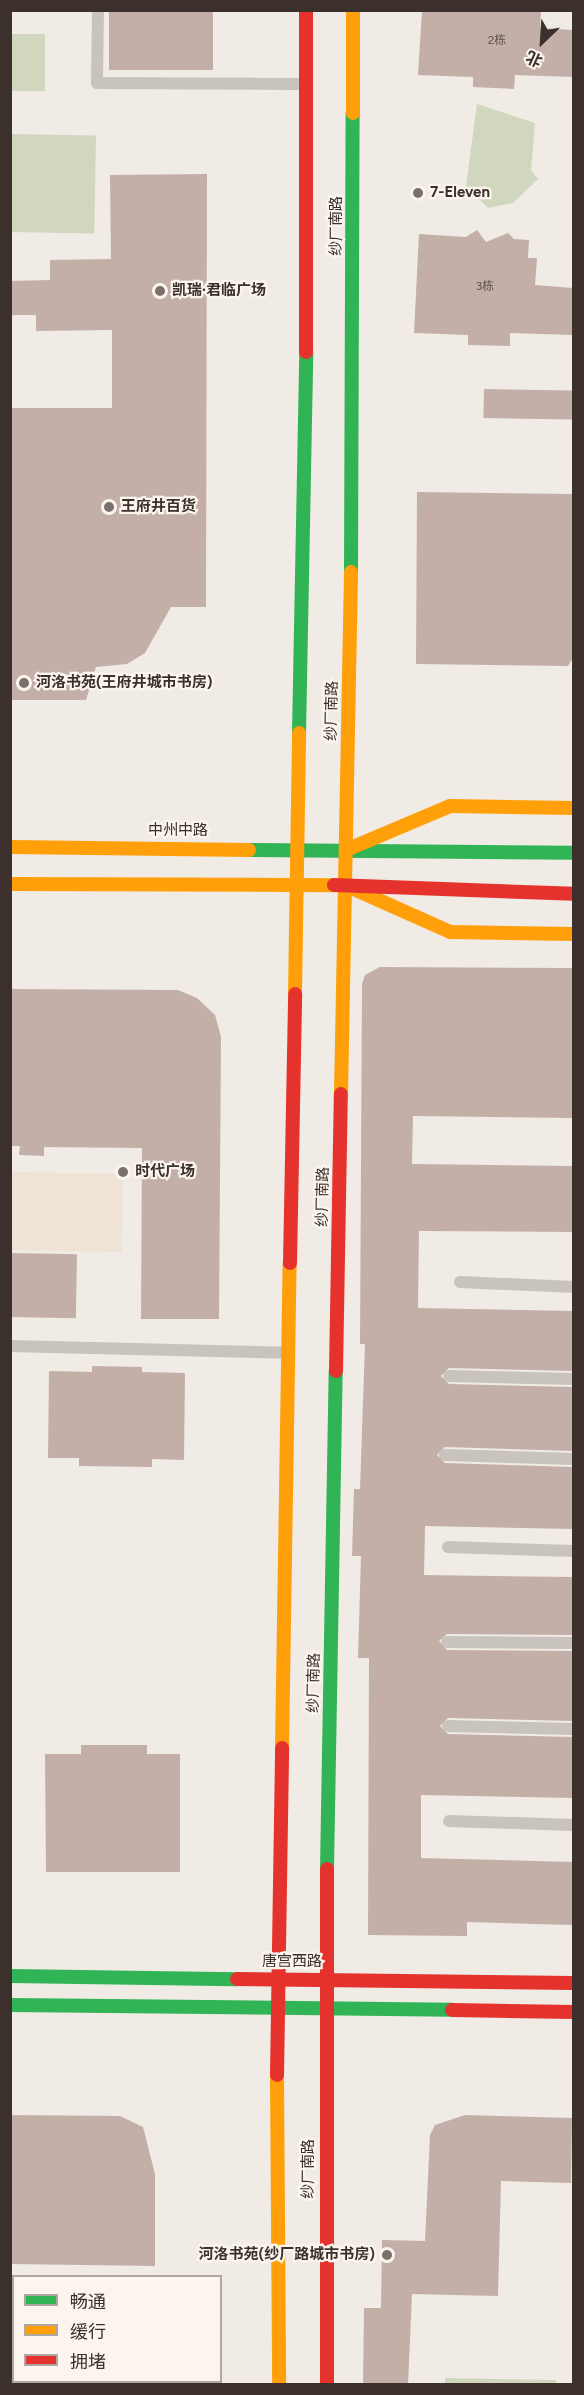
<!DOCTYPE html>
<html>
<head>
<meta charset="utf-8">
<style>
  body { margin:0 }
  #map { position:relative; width:584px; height:2395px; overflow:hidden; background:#f0ebe5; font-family:Figtree,"Noto Sans SC",sans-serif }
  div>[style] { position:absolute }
  .green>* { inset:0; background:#d1d6bf; transform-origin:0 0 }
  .plaza>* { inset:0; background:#eee3d5; transform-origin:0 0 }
  .building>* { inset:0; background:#c3afa7; transform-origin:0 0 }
  .lane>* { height:12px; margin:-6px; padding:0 6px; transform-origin:6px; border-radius:6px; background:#c9c3be }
  .fast>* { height:14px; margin:-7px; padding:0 7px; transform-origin:7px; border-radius:7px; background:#30b455 }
  .slow>* { height:14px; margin:-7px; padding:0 7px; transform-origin:7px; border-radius:7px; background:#ff9f0a }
  .jam>* { height:14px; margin:-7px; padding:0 7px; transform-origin:7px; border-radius:7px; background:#e5322d }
  .dots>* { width:16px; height:16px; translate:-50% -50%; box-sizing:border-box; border:3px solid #fbf5ee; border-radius:50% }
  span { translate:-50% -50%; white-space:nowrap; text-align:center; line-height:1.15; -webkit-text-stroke:4.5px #fbf5ee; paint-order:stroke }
  .number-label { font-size:12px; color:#5d504a }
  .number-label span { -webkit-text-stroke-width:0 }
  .poi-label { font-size:15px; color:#3b302b; font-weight:700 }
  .left { translate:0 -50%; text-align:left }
  .right { translate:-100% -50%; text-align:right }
  .street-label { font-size:15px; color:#3b302b }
  .frame { position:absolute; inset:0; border:12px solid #3b302b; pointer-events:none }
  .legend { position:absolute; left:12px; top:2275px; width:210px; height:108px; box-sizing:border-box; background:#fbf5ee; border:2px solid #aea6a0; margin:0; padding:8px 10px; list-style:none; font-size:18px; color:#3b302b }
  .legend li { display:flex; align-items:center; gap:12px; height:30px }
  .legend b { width:30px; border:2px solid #aea6a0 }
  .north { position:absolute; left:512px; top:12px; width:60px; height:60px; -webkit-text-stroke:4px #fbf5ee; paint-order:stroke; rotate:205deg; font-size:16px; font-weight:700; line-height:24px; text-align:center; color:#3b302b }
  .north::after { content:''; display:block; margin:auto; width:21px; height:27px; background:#3b302b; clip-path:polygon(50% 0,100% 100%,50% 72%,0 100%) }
</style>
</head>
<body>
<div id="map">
  <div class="green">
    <i style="left:11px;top:34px;width:34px;height:57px"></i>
    <i style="clip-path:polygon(477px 104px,535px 123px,531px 170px,538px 179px,513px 203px,488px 208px,466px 186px)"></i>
    <i style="left:11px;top:134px;width:85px;height:98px;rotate:1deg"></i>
    <i style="clip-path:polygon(445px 2378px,556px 2380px,556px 2384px,445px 2384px)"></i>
  </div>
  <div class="plaza">
    <i style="left:11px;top:1172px;width:112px;height:78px;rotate:1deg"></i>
  </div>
  <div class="building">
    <i style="left:109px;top:10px;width:104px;height:60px"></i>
    <i style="clip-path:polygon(422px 10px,541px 10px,540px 28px,573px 30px,573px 77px,515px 75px,514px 89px,473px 87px,473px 77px,418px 75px)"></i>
    <i style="clip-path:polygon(207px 174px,206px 607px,171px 607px,145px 653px,127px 664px,96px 667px,86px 700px,10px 700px,10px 408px,112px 408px,112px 330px,36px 331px,36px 315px,10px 315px,10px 281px,50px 280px,50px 260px,111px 259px,110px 175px)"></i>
    <i style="clip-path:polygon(477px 230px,486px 242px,508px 233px,514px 239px,529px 240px,528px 258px,537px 258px,535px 285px,573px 288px,573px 335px,510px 333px,510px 346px,468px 345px,468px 335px,414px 333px,419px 234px,466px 237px)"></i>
    <i style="left:484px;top:389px;width:89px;height:29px;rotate:1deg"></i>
    <i style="clip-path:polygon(417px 492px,573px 494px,573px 658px,568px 666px,416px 664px)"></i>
    <i style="clip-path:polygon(380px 967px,573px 968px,573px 1118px,413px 1116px,412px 1164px,573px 1166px,573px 1232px,419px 1231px,418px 1308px,573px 1311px,573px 1371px,449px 1368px,441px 1376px,449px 1384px,573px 1387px,573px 1451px,445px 1447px,437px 1455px,445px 1463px,573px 1467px,573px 1529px,425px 1526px,424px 1575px,573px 1577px,573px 1635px,447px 1634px,439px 1641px,447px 1650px,573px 1651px,573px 1721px,448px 1718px,440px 1726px,448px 1734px,573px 1737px,573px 1798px,421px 1795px,421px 1858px,573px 1862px,573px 1925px,467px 1922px,467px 1936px,368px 1935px,369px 1658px,358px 1658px,361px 1556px,352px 1556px,354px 1489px,360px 1489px,365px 1344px,360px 1344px,362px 984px,365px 975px)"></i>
    <i style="clip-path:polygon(10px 989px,178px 990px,197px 998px,215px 1015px,221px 1037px,219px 1319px,141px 1319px,142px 1148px,44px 1147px,44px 1156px,19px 1155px,20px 1146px,10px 1146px)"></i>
    <i style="left:10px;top:1253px;width:67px;height:64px;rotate:1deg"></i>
    <i style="clip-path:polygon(92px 1366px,142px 1367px,142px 1372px,185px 1373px,184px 1460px,152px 1459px,152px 1467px,79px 1466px,79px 1458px,48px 1458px,49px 1371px,92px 1372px)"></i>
    <i style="clip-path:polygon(81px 1745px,147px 1745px,147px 1754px,180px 1754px,180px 1872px,46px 1872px,45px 1754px,81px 1754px)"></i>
    <i style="clip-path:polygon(10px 2115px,120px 2116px,143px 2127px,155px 2174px,155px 2266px,10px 2264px)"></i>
    <i style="clip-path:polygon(465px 2115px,572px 2118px,571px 2183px,501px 2181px,498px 2296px,412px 2294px,408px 2385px,363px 2385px,364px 2308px,381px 2308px,382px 2240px,425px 2241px,430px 2135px,435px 2125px)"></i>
  </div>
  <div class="lane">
    <i style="left:98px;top:10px;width:73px;rotate:90.8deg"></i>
    <i style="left:97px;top:83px;width:208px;rotate:0.3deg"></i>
    <i style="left:460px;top:1282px;width:114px;rotate:2.5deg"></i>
    <i style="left:10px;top:1346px;width:278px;rotate:1.4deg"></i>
    <i style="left:449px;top:1376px;width:125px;rotate:1.4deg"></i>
    <i style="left:445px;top:1455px;width:129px;rotate:1.8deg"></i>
    <i style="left:448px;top:1547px;width:126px;rotate:1.8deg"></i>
    <i style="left:447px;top:1642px;width:127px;rotate:0.5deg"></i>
    <i style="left:448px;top:1726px;width:126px;rotate:1.4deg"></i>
    <i style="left:449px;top:1821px;width:125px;rotate:1.8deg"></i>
  </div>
  <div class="fast">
    <i style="left:351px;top:572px;width:459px;rotate:-89.8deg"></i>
    <i style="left:299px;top:733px;width:381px;rotate:-88.9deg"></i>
    <i style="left:249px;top:850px;width:325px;rotate:0.5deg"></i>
    <i style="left:327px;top:1869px;width:498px;rotate:-89deg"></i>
    <i style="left:10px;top:1976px;width:227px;rotate:0.8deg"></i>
    <i style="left:10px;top:2005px;width:442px;rotate:0.6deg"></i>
  </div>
  <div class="slow">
    <i style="left:353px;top:10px;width:103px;rotate:90deg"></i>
    <i style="left:10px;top:847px;width:239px;rotate:0.7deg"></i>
    <i style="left:346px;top:850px;width:113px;rotate:-22.9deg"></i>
    <i style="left:450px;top:806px;width:124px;rotate:0.9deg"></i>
    <i style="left:10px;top:884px;width:324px;rotate:0.2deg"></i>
    <i style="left:345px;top:885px;width:115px;rotate:24.1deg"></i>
    <i style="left:450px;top:932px;width:124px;rotate:0.9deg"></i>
    <i style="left:295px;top:994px;width:261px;rotate:-89.1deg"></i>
    <i style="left:341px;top:1094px;width:522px;rotate:-88.9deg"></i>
    <i style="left:282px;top:1748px;width:485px;rotate:-89.1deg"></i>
    <i style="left:277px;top:2075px;width:309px;rotate:89.6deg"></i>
  </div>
  <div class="jam">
    <i style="left:306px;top:10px;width:342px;rotate:90deg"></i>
    <i style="left:334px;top:885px;width:240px;rotate:2.1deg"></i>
    <i style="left:290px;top:1263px;width:269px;rotate:-88.9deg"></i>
    <i style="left:336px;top:1371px;width:277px;rotate:-89deg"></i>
    <i style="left:237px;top:1979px;width:337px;rotate:0.7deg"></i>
    <i style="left:452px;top:2010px;width:122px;rotate:0.9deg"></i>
    <i style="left:277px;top:2075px;width:327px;rotate:-89.1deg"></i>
    <i style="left:327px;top:2384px;width:515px;rotate:-90deg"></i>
  </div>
  <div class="dots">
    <i style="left:418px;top:193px;background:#7a716c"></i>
    <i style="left:160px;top:291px;background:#7a716c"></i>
    <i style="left:109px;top:507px;background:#7a716c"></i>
    <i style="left:24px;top:683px;background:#7a716c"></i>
    <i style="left:123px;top:1172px;background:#7a716c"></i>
    <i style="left:387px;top:2255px;background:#7a716c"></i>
  </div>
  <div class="number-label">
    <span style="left:497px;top:41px">2栋</span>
    <span style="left:485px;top:287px">3栋</span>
  </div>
  <div class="poi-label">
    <span class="left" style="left:430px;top:193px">7-Eleven</span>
    <span class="left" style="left:172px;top:291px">凯瑞·君临广场</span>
    <span class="left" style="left:121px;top:507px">王府井百货</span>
    <span class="left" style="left:36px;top:683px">河洛书苑(王府井城市书房)</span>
    <span class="left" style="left:135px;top:1172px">时代广场</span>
    <span class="right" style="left:375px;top:2255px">河洛书苑(纱厂路城市书房)</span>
  </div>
  <div class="street-label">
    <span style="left:337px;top:226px;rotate:-90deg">纱厂南路</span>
    <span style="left:332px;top:711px;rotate:-89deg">纱厂南路</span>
    <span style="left:178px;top:831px">中州中路</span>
    <span style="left:323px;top:1197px;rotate:-89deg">纱厂南路</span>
    <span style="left:314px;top:1683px;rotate:-89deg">纱厂南路</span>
    <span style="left:292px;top:1962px">唐宫西路</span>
    <span style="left:309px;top:2169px;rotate:-90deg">纱厂南路</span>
  </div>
  <div class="frame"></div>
  <ul class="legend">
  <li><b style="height:8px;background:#30b455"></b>畅通</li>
  <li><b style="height:8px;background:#ff9f0a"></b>缓行</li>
  <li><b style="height:8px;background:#e5322d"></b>拥堵</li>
  </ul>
  <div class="north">北</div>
</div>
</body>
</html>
